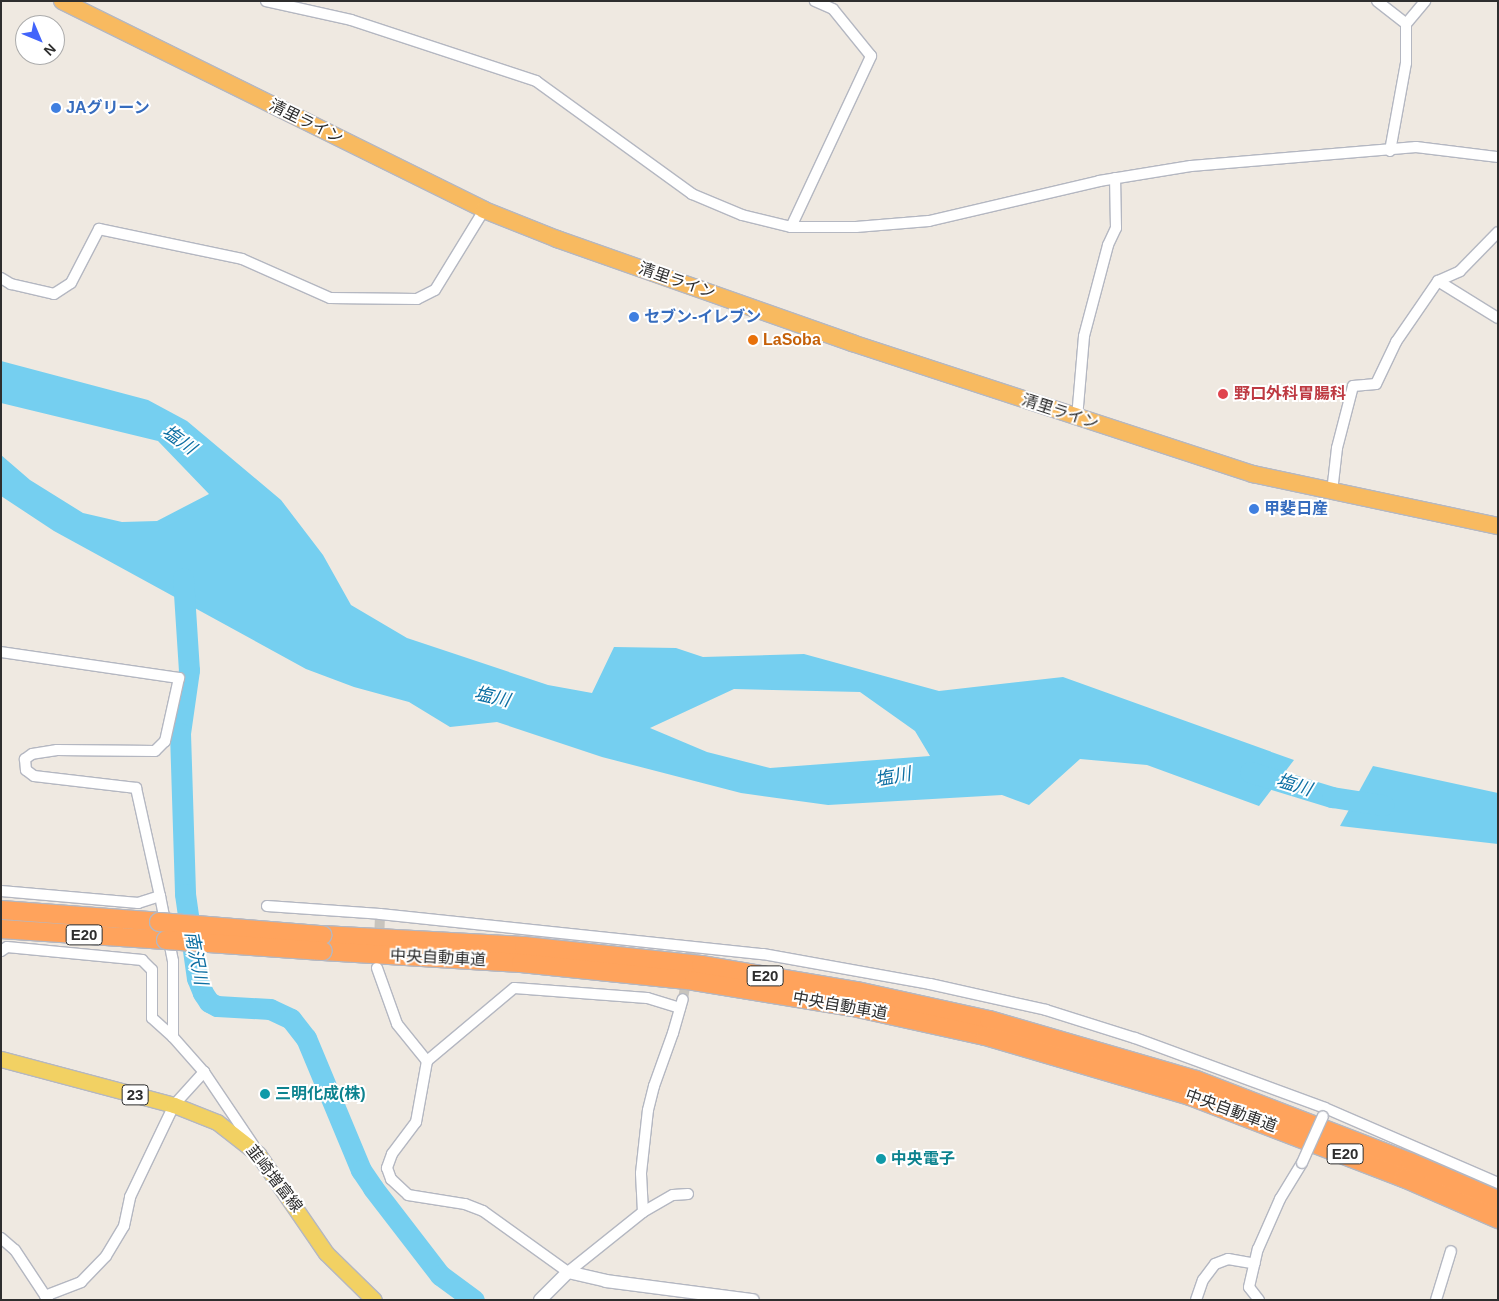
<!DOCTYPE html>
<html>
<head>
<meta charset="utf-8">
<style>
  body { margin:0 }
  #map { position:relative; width:1499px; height:1301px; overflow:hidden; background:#efe9e1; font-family:Arial,"Noto Sans JP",sans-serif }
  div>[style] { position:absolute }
  .water>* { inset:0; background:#75cff0 }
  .river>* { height:21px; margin:-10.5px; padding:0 10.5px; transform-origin:10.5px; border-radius:10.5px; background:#75cff0 }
  .minor-tunnel>* { height:10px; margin-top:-5px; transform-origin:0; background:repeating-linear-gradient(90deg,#c8c4bd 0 10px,transparent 0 15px) }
  .roads { filter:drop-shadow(1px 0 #b4b7c1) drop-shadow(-1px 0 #b4b7c1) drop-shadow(0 1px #b4b7c1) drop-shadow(0 -1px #b4b7c1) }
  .minor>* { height:10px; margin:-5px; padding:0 5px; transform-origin:5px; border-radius:5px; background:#fff }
  .tertiary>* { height:12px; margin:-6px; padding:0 6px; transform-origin:6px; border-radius:6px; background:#fff }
  .primary>* { height:15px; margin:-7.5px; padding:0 7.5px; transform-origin:7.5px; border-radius:7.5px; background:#f2d163 }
  .trunk>* { height:16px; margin:-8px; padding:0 8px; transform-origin:8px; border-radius:8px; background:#f8ba60 }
  .motorway>* { height:18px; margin:-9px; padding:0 9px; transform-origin:9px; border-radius:9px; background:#ffa35c }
  .bridges { filter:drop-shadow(1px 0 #b4b7c1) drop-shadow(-1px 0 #b4b7c1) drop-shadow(0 1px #b4b7c1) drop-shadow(0 -1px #b4b7c1) }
  .minor-bridge>* { height:10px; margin:-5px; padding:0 5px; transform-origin:5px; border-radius:5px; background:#fff }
  .motorway-bridge>* { height:18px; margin:-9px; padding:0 9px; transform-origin:9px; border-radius:9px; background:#ffa35c }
  .dots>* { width:14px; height:14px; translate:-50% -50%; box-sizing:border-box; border:2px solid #fff; border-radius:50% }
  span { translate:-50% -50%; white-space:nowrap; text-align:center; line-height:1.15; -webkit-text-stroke:4px #fff; paint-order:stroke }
  .shield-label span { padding:1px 4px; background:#fff; border:1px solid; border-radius:4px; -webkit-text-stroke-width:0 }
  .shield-label { font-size:15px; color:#2e2e2e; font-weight:700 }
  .shop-label { font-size:16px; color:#366cbe; font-weight:700 }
  .left { translate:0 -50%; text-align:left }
  .street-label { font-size:16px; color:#2e2e2e }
  .food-label { font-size:16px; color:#c56008; font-weight:700 }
  .health-label { font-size:16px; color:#be3a42; font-weight:700 }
  .culture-label { font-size:16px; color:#0d838f; font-weight:700 }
  .water-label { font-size:18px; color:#0d6fa3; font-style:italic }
  .frame { position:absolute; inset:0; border:2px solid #2e2e2e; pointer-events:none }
  .north { position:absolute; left:15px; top:15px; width:50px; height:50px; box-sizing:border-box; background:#fff; border:1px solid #ababab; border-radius:50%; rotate:135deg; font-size:14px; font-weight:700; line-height:20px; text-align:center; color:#2e2e2e }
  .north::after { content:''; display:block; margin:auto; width:18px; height:22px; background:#4264fb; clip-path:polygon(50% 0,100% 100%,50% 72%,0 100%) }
</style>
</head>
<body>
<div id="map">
  <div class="water">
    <i style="clip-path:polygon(evenodd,1px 361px,148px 400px,187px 421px,281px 500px,323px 555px,351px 605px,407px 638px,548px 685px,592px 693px,614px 647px,676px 648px,703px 657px,804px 654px,939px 691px,1063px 677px,1294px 760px,1259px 806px,1147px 765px,1080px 759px,1029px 805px,1002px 795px,828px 805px,741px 793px,602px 757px,497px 722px,450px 727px,409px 702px,354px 687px,306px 669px,54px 531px,1px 496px,1px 455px,30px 480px,83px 513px,122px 522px,157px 521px,209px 494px,158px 441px,1px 403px,1px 361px,734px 689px,860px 692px,915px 731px,930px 756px,770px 768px,707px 752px,650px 728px,734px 689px)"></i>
    <i style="clip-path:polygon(1373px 766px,1498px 793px,1498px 844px,1340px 826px)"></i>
  </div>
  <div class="river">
    <i style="left:183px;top:578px;width:92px;rotate:86.3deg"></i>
    <i style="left:189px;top:670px;width:64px;rotate:98.1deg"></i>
    <i style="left:180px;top:733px;width:161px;rotate:88.2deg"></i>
    <i style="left:185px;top:894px;width:85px;rotate:81.9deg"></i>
    <i style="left:197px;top:978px;width:16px;rotate:68deg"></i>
    <i style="left:203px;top:993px;width:11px;rotate:56deg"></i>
    <i style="left:209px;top:1002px;width:9px;rotate:27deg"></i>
    <i style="left:217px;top:1006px;width:53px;rotate:3.2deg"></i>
    <i style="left:270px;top:1009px;width:23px;rotate:25deg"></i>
    <i style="left:291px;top:1019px;width:24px;rotate:52deg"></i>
    <i style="left:306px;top:1038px;width:143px;rotate:67.4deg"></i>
    <i style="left:361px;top:1170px;width:22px;rotate:56deg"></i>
    <i style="left:373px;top:1188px;width:110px;rotate:52.4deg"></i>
    <i style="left:440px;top:1275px;width:42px;rotate:36.3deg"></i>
    <i style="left:1250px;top:772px;width:86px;rotate:17deg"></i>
    <i style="left:1332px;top:797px;width:52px;rotate:8.9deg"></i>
  </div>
  <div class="minor-tunnel">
    <i style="left:379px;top:943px;width:29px;rotate:-88deg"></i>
    <i style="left:683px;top:999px;width:54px;rotate:-80.4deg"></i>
  </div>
  <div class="roads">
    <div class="minor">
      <i style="left:266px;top:1px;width:87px;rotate:12.6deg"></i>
      <i style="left:351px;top:20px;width:195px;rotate:18.2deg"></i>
      <i style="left:536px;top:81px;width:193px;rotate:35.9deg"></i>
      <i style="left:692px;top:194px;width:54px;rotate:22.8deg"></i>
      <i style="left:742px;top:215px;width:50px;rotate:13.8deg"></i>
      <i style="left:791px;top:227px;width:65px"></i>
      <i style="left:856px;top:227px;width:73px;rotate:-4.7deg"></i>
      <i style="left:929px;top:221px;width:175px;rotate:-13.2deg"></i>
      <i style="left:1099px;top:181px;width:93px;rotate:-9.3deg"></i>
      <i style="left:1191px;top:166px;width:226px;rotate:-4.8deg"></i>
      <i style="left:1416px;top:147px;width:83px;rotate:7deg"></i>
      <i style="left:1377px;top:1px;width:37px;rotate:38deg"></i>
      <i style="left:1390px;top:151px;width:89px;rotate:-79.7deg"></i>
      <i style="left:1406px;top:63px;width:39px;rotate:-90deg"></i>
      <i style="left:1406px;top:24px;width:30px;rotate:-50deg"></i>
      <i style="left:791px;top:227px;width:189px;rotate:-64.9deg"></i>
      <i style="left:871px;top:56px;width:60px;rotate:-129deg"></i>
      <i style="left:833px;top:9px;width:20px;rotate:-156deg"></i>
      <i style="left:1px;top:278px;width:12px;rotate:31deg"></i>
      <i style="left:11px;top:284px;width:44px;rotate:13.1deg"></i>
      <i style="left:54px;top:294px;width:20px;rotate:-33deg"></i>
      <i style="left:71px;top:283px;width:61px;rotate:-62.6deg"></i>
      <i style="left:99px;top:229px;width:146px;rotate:11.8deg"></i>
      <i style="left:242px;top:259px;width:96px;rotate:23.9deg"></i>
      <i style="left:330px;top:298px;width:87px;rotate:0.7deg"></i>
      <i style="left:417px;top:299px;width:20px;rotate:-27deg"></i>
      <i style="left:435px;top:290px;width:94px;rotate:-58.5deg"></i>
      <i style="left:1438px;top:281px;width:70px;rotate:31.7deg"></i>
      <i style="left:1077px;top:418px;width:82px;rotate:-85.1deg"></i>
      <i style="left:1084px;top:336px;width:94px;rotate:-75.2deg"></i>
      <i style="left:1108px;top:245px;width:19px;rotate:-65deg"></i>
      <i style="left:1116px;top:228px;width:50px;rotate:-91.1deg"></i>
      <i style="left:1332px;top:492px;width:44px;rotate:-83.5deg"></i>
      <i style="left:1337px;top:448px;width:64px;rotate:-75.5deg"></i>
      <i style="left:1353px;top:386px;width:23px;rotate:-5deg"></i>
      <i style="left:1376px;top:384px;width:47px;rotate:-64.5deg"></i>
      <i style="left:1396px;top:342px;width:74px;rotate:-55.5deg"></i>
      <i style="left:1438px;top:281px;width:24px;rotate:-24deg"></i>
      <i style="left:1460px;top:271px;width:54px;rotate:-45.7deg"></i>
      <i style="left:1px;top:652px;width:180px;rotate:8.3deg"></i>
      <i style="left:179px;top:678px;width:65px;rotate:102.5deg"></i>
      <i style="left:165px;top:741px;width:14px;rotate:135deg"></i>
      <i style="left:155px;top:751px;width:98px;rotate:-179.4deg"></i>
      <i style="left:57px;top:750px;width:25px;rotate:171deg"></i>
      <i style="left:32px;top:754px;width:9px;rotate:144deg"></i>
      <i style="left:25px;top:759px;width:11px;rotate:85deg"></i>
      <i style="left:26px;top:770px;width:10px;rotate:37deg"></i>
      <i style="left:34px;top:776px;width:103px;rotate:6.7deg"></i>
      <i style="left:136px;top:788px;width:111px;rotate:77.5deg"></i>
      <i style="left:1px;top:891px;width:138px;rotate:5deg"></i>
      <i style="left:138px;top:903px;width:23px;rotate:-18deg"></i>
      <i style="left:160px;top:896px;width:66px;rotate:78.7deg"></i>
      <i style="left:173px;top:961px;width:76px;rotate:90deg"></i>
      <i style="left:173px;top:1037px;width:47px;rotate:48.5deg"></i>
      <i style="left:204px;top:1072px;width:89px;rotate:56deg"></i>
      <i style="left:267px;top:906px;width:113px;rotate:4deg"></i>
      <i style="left:380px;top:914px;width:385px;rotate:6deg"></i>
      <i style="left:763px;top:954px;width:170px;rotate:10.2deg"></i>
      <i style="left:930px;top:984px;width:119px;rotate:12.6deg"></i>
      <i style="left:1046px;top:1010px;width:93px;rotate:17.5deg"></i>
      <i style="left:1135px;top:1038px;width:202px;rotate:20.2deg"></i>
      <i style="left:1325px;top:1108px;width:189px;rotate:23.4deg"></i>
      <i style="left:1px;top:951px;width:7px;rotate:-34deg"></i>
      <i style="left:7px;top:947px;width:136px;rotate:5.5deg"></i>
      <i style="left:142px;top:960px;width:14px;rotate:45deg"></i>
      <i style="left:152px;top:970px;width:48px;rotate:90deg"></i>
      <i style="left:152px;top:1018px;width:28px;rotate:42deg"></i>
      <i style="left:377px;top:968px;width:59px;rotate:70.3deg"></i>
      <i style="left:397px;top:1024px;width:48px;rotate:51deg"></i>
      <i style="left:680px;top:1008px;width:34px;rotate:-163deg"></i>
      <i style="left:647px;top:998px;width:133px;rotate:-175.7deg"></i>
      <i style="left:514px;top:988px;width:114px;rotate:140deg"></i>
      <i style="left:427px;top:1061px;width:62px;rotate:100.2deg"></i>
      <i style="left:416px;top:1122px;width:40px;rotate:127deg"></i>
      <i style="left:392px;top:1154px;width:15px;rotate:110deg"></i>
      <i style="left:387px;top:1168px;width:12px;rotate:70deg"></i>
      <i style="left:391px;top:1179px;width:23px;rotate:43deg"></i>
      <i style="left:408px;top:1195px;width:58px;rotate:9deg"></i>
      <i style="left:465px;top:1204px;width:19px;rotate:21deg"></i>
      <i style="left:483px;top:1211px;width:105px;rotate:35.7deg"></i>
      <i style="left:568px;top:1272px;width:96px;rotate:-38.7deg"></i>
      <i style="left:643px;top:1212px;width:39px;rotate:-93deg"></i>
      <i style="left:641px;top:1173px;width:63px;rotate:-83.7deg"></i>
      <i style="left:648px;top:1110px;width:25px;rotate:-76deg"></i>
      <i style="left:654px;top:1086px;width:56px;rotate:-70.3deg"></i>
      <i style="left:673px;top:1033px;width:35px;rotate:-74deg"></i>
      <i style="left:643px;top:1212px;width:34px;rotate:-30deg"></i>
      <i style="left:673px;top:1195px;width:15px;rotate:-4deg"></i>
      <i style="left:1px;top:1238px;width:18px;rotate:41deg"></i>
      <i style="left:15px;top:1250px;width:60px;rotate:56.6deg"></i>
      <i style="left:45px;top:1296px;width:39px;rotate:-21deg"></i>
      <i style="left:81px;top:1282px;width:36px;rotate:-46deg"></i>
      <i style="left:106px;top:1256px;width:35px;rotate:-59deg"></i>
      <i style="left:124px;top:1226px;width:30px;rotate:-78deg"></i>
      <i style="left:130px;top:1197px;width:102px;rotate:-64.4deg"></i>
      <i style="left:174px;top:1105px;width:45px;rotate:-47.7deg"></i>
      <i style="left:1196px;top:1300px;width:21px;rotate:-71deg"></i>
      <i style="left:1203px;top:1280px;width:20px;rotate:-53deg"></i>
      <i style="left:1215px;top:1264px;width:14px;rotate:-21deg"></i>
      <i style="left:1228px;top:1259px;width:27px;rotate:10deg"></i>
      <i style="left:1259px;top:1300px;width:16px;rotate:-128deg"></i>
      <i style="left:1249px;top:1287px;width:39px;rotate:-77deg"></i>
      <i style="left:1258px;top:1249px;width:55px;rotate:-66.3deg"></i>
      <i style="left:1280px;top:1199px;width:42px;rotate:-58.6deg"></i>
      <i style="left:1436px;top:1300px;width:51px;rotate:-73deg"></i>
    </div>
    <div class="tertiary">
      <i style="left:540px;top:1300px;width:40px;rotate:-45deg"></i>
      <i style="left:568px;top:1272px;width:39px;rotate:13deg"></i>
      <i style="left:606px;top:1281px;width:148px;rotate:7.4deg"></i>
    </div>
    <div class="primary">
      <i style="left:1px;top:1059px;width:179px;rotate:14.9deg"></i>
      <i style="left:174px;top:1105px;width:46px;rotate:21.6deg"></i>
      <i style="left:217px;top:1122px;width:52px;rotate:38deg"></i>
      <i style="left:258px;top:1154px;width:120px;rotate:55.5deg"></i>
      <i style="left:326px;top:1253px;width:67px;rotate:44.4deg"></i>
    </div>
    <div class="trunk">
      <i style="left:62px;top:1px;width:471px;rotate:26.3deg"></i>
      <i style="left:484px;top:210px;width:79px;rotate:21.7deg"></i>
      <i style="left:557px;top:239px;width:313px;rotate:19.4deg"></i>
      <i style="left:852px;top:343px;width:422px;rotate:18.1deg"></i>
      <i style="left:1253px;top:474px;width:250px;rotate:12deg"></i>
    </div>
    <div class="motorway">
      <i style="left:1px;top:910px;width:158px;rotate:4.3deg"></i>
      <i style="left:1px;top:929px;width:165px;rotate:3.8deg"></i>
      <i style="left:322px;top:935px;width:202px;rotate:3.1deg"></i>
      <i style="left:524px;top:946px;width:178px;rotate:6.1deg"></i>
      <i style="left:701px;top:965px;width:158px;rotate:9.5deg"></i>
      <i style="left:857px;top:991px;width:135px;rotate:12.4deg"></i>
      <i style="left:989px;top:1020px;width:216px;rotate:16.2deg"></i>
      <i style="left:1196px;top:1080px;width:229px;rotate:21deg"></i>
      <i style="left:1410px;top:1162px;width:96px;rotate:23.4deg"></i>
      <i style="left:323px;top:951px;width:198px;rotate:3.5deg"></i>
      <i style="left:521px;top:963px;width:174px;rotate:5.9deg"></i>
      <i style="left:694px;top:981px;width:161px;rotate:9.3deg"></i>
      <i style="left:853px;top:1007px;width:135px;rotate:12.4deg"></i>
      <i style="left:985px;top:1036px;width:214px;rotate:16.3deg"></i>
      <i style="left:1190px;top:1096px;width:229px;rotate:21deg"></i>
      <i style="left:1404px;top:1178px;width:103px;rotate:23.6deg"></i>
    </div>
  </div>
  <div class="bridges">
    <div class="minor-bridge">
      <i style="left:1302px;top:1163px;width:51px;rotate:-65.9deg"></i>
    </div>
    <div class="motorway-bridge">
      <i style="left:159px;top:922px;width:164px;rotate:4.6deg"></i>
      <i style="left:166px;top:940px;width:157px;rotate:4deg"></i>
    </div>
  </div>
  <div class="dots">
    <i style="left:56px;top:108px;background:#3f7fe0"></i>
    <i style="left:634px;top:317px;background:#3f7fe0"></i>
    <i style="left:753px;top:340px;background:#e8710a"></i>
    <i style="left:1223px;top:394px;background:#e0444e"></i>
    <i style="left:1254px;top:509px;background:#3f7fe0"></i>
    <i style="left:265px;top:1094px;background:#0f9aa8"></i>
    <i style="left:881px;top:1159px;background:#0f9aa8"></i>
  </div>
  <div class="shield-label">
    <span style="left:84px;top:935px">E20</span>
    <span style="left:765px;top:976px">E20</span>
    <span style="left:135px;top:1095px">23</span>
    <span style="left:1345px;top:1154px">E20</span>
  </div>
  <div class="shop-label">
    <span class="left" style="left:66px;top:108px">JAグリーン</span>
    <span class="left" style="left:644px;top:317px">セブン-イレブン</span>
    <span class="left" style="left:1264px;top:509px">甲斐日産</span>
  </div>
  <div class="street-label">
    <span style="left:306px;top:122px;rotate:26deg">清里ライン</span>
    <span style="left:677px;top:281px;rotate:19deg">清里ライン</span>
    <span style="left:1060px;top:412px;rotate:18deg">清里ライン</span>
    <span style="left:438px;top:958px;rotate:3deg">中央自動車道</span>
    <span style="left:840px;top:1006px;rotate:10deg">中央自動車道</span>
    <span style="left:1231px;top:1111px;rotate:20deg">中央自動車道</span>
    <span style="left:274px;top:1179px;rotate:52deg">韮崎増富線</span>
  </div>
  <div class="food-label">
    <span class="left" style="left:763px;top:340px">LaSoba</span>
  </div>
  <div class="health-label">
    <span class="left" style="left:1234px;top:394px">野口外科胃腸科</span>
  </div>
  <div class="culture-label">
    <span class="left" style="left:275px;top:1094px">三明化成(株)</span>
    <span class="left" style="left:891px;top:1159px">中央電子</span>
  </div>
  <div class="water-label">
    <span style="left:179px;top:440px;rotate:36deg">塩川</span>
    <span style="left:492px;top:697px;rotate:13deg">塩川</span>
    <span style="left:893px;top:777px;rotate:-10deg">塩川</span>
    <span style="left:1294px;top:785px;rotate:17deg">塩川</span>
    <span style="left:196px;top:958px;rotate:79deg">南沢川</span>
  </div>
  <div class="frame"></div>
  <div class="north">N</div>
</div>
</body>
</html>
